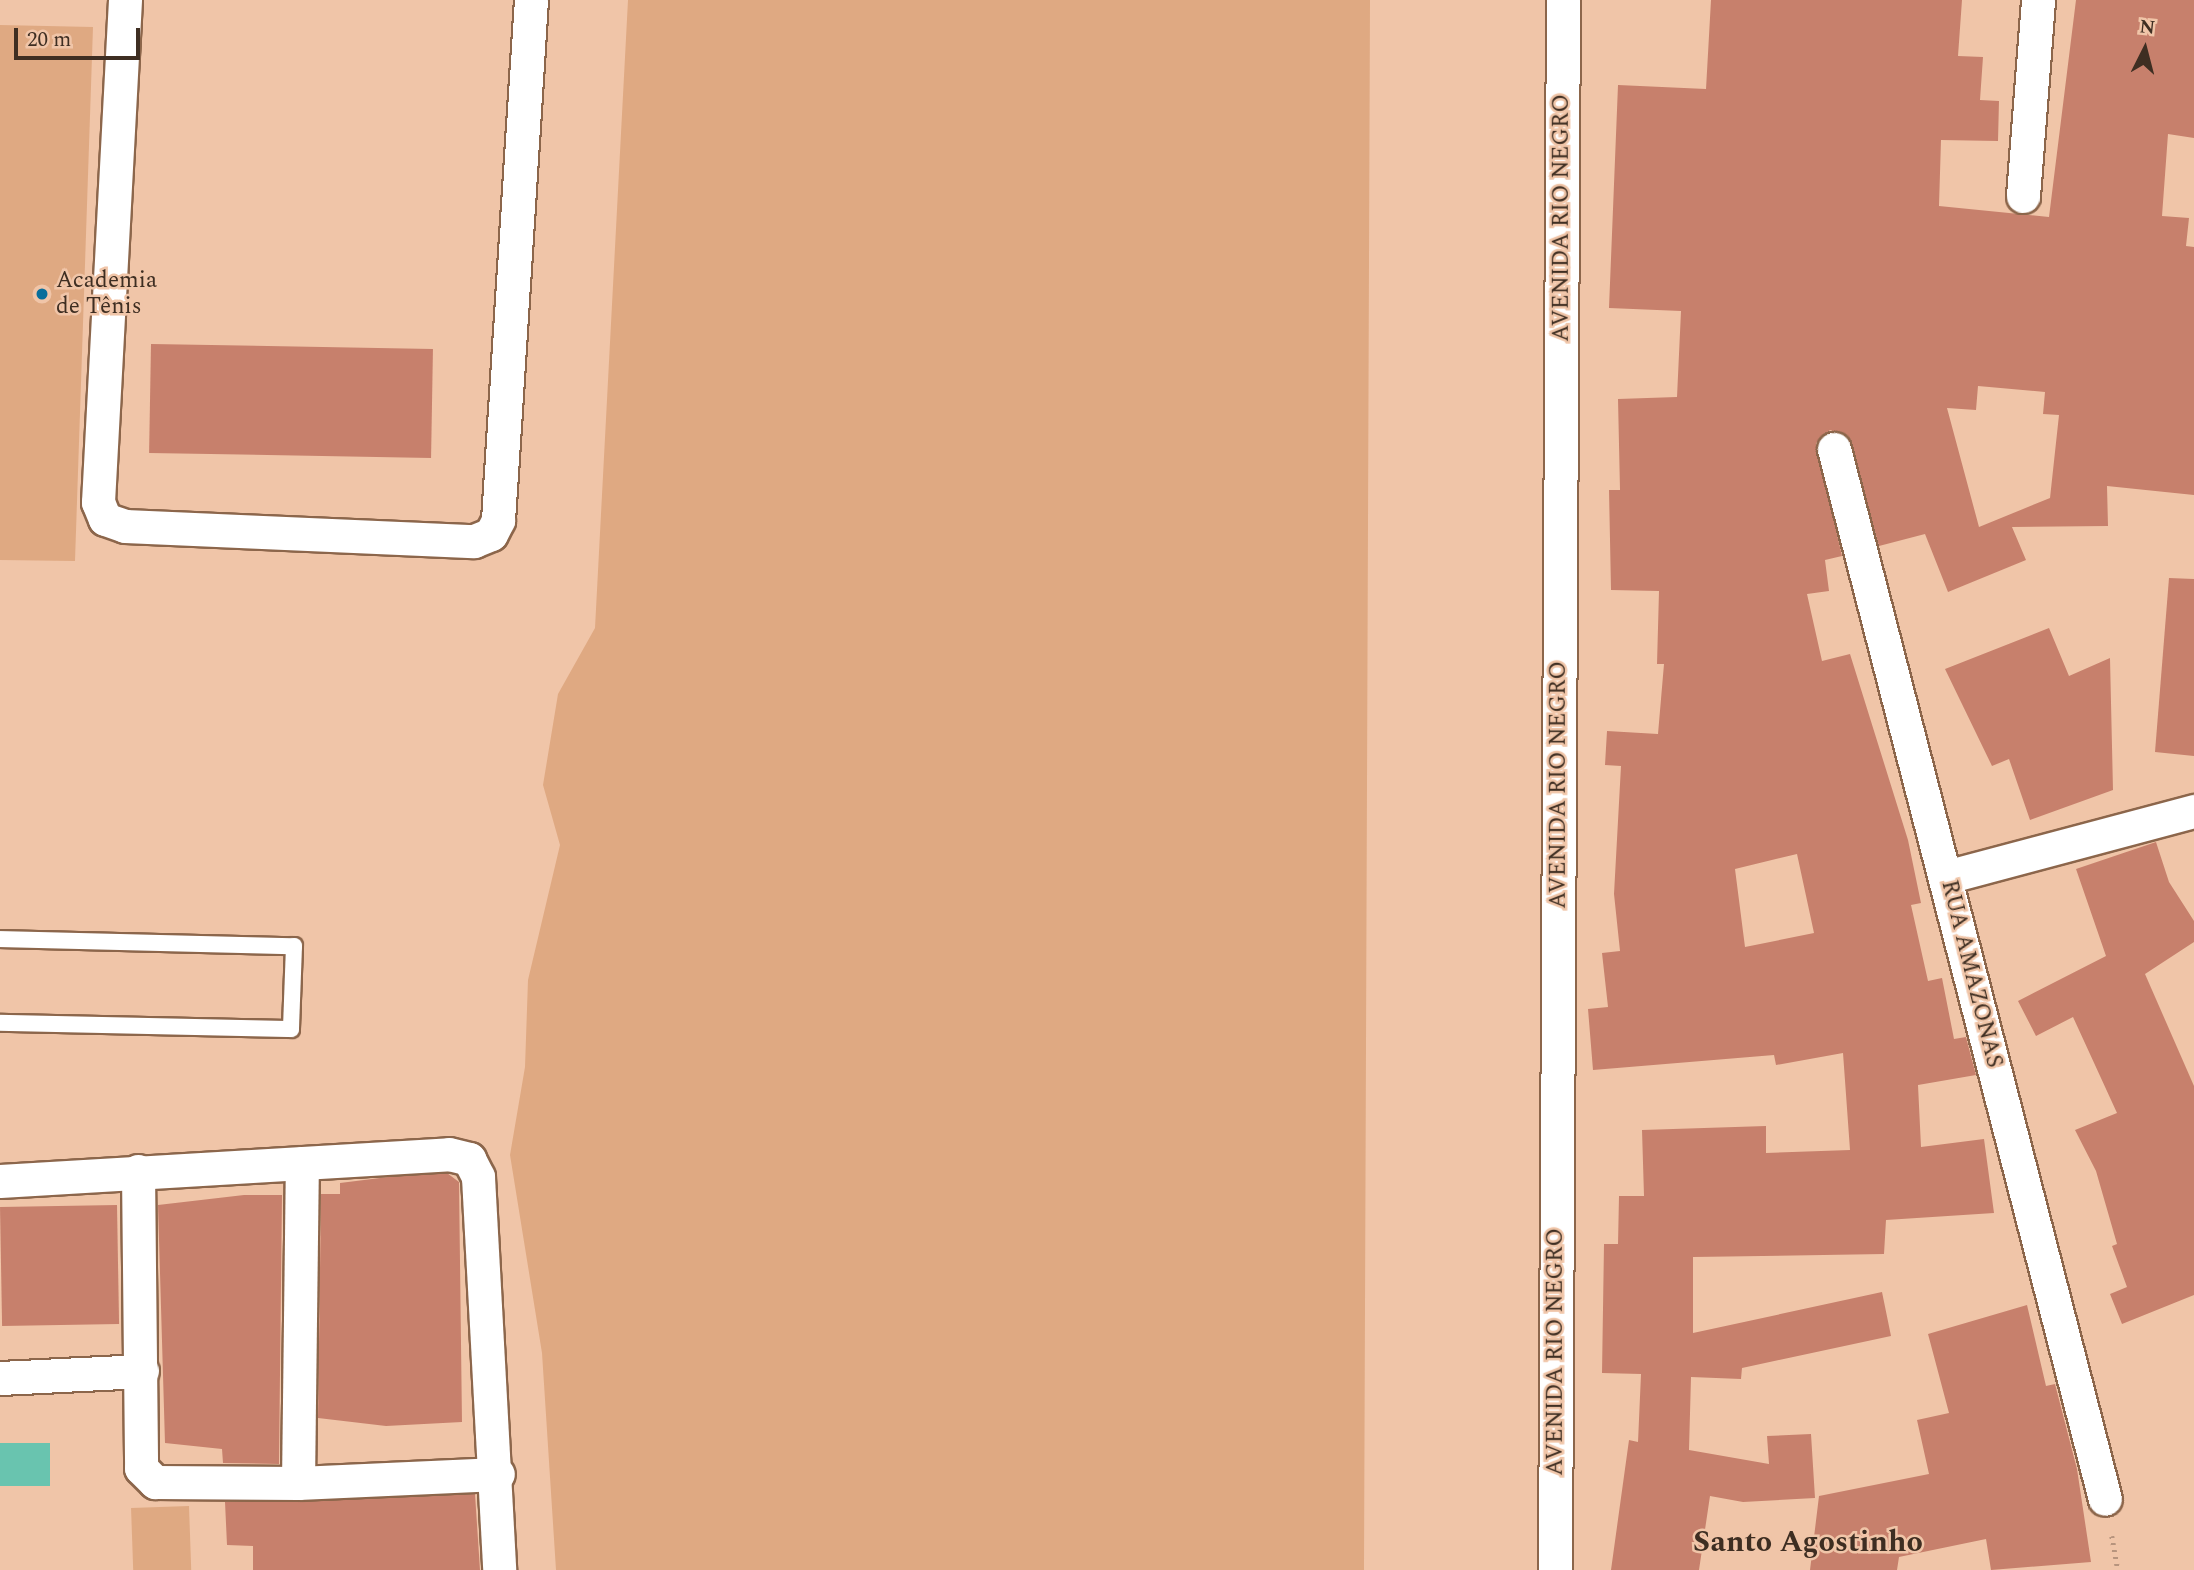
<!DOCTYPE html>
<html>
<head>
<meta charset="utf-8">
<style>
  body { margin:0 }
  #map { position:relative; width:2194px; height:1570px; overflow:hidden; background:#f0c5a8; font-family:Spectral,serif }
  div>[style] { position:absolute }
  .green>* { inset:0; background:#dfa982; transform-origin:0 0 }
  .water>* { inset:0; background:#69c4af; transform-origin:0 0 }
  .building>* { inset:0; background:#c7806c; transform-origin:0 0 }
  .path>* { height:4.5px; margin-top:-2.25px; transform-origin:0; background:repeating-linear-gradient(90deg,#b7947d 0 2px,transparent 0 7px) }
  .roads { filter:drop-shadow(2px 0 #8c664b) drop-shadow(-2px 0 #8c664b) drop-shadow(0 2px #8c664b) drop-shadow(0 -2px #8c664b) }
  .lane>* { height:16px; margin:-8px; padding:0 8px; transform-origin:8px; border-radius:8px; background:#fff }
  .street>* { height:33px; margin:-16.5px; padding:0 16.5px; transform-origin:16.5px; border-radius:16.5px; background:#fff }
  .dots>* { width:19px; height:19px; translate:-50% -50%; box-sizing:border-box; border:4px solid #f0c5a8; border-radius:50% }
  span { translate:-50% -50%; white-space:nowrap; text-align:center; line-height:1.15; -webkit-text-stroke:5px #f0c5a8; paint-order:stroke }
  .street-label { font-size:23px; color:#3e2e22 }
  .poi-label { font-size:23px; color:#3e2e22 }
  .left { translate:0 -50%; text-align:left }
  .district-label { font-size:30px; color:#3e2e22; font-weight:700 }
  .north { position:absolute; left:2110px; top:14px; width:70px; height:70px; -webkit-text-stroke:5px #f0c5a8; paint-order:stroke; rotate:6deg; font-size:19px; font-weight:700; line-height:28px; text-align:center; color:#3e2e22 }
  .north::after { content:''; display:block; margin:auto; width:24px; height:32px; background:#3e2e22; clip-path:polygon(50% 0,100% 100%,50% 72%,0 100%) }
  .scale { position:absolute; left:14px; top:28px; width:126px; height:32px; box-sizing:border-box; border:4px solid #3e2e22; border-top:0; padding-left:9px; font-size:21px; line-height:24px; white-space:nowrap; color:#3e2e22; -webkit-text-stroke:5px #f0c5a8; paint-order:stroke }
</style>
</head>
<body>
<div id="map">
  <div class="green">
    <i style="clip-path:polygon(628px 0,1370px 0,1364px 1570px,556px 1570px,542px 1353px,510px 1155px,525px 1067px,528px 980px,560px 845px,543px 785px,558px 694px,595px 628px)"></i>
    <i style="clip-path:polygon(0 25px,93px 27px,75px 561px,0 560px)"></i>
    <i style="left:189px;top:1506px;width:64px;height:58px;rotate:88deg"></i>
  </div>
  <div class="water">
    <i style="left:0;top:1443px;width:50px;height:43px"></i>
  </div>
  <div class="building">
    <i style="clip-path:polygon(evenodd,1711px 0,1962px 0,1958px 56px,1983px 57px,1980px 100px,1999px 101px,1998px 141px,1941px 140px,1939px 206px,2049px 217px,2076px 0,2194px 0,2194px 138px,2168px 134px,2162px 216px,2189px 218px,2186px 246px,2194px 247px,2194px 495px,2107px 486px,2108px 526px,2012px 527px,2026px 560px,1948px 592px,1925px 534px,1879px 546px,1848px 436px,1830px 430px,1816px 443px,1842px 556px,1825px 560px,1829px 591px,1807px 594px,1822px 661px,1850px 654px,1908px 840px,1921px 903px,1911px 905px,1928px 981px,1942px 978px,1954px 1039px,1966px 1037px,1976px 1075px,1918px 1085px,1921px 1147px,1984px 1139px,1994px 1213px,1886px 1220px,1884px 1254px,1693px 1257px,1693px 1333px,1882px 1292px,1891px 1336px,1742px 1368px,1741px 1379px,1691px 1377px,1689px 1450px,1769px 1464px,1767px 1436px,1811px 1434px,1815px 1498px,1743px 1502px,1710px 1496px,1699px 1570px,1611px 1570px,1629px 1440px,1638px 1442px,1641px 1374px,1602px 1373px,1604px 1244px,1618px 1244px,1619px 1196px,1644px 1196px,1642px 1130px,1766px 1126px,1766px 1153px,1850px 1150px,1843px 1053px,1776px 1065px,1774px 1055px,1593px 1070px,1588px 1009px,1608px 1007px,1602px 953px,1620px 951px,1614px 894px,1621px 766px,1605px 765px,1607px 731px,1658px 734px,1664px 664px,1657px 664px,1659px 591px,1611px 590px,1609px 490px,1620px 490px,1618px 399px,1677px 397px,1681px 311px,1609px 308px,1618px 85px,1706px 89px,1711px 0,1978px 386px,2045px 392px,2043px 414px,2059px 415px,2050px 498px,1979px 527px,1947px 408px,1976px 410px,1978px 386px,1711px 0,1797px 854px,1814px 933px,1745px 947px,1735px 869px,1797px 854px)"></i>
    <i style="left:151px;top:344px;width:282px;height:109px;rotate:1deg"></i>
    <i style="clip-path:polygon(2169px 578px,2194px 579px,2194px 756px,2155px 752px)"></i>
    <i style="clip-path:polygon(2049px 628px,2069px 676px,2110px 658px,2113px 790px,2030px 820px,2009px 759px,1992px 766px,1945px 669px)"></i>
    <i style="clip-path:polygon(2156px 842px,2169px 882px,2194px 921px,2194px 942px,2145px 974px,2194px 1086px,2194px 1295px,2122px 1324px,2110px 1294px,2127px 1287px,2112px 1246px,2117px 1244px,2096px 1171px,2075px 1130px,2117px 1113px,2073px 1017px,2036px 1036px,2018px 1001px,2106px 956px,2076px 869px)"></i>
    <i style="clip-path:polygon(396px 1176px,447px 1173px,459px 1182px,462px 1422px,386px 1426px,318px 1418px,321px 1194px,340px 1194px,340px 1183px)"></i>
    <i style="clip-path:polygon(244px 1195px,282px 1195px,279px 1464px,223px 1463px,222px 1449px,165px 1443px,158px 1205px)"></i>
    <i style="left:117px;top:1205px;width:119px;height:117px;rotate:89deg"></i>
    <i style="clip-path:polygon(2027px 1305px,2046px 1386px,2055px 1384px,2077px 1469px,2091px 1562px,1991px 1570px,1986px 1539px,1899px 1557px,1897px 1570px,1810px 1570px,1819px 1496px,1929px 1474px,1917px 1420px,1949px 1413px,1928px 1334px)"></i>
    <i style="clip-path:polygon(475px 1494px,480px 1570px,253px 1570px,253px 1546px,227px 1545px,225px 1502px)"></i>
  </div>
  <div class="path">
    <i style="left:2112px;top:1536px;width:35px;rotate:80deg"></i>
  </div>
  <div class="roads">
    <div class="lane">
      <i style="left:0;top:939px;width:294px;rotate:1.4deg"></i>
      <i style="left:294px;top:946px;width:83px;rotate:92.1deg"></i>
      <i style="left:291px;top:1029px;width:291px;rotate:-178.8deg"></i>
    </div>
    <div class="street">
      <i style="left:125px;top:0;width:503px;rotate:93.08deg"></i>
      <i style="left:98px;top:502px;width:18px;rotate:68deg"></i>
      <i style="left:105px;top:519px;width:21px;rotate:19deg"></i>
      <i style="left:125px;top:526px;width:349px;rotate:2.5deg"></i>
      <i style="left:474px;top:541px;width:18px;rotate:-22deg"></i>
      <i style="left:491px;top:534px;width:16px;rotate:-63deg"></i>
      <i style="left:498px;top:520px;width:521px;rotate:-86.37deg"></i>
      <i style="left:2023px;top:196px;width:197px;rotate:-85.6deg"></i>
      <i style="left:1834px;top:449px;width:1084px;rotate:75.53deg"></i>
      <i style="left:1946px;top:877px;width:257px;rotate:-14.9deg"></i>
      <i style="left:138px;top:1171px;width:297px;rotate:89.4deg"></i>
      <i style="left:141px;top:1468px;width:20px;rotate:45deg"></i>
      <i style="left:155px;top:1482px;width:143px;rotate:0.4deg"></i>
      <i style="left:298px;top:1483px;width:200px;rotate:-2.6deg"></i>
      <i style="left:0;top:1181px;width:450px;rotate:-3.4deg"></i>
      <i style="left:449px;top:1154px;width:21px;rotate:14deg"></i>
      <i style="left:469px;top:1159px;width:20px;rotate:63deg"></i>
      <i style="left:478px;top:1177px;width:394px;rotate:86.9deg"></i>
      <i style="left:0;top:1378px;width:142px;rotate:-2.8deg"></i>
      <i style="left:298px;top:1483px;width:320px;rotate:-89.3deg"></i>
      <i style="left:1555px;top:1570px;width:1570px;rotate:-89.71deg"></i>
    </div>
  </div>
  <div class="dots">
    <i style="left:42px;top:294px;background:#096e9b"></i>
  </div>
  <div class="street-label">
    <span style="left:1562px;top:218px;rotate:-90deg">AVENIDA RIO NEGRO</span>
    <span style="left:1559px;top:785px;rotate:-90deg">AVENIDA RIO NEGRO</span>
    <span style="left:1971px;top:974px;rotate:76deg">RUA AMAZONAS</span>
    <span style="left:1556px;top:1352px;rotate:-90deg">AVENIDA RIO NEGRO</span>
  </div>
  <div class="poi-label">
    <span class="left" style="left:56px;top:294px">Academia<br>de Tênis</span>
  </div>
  <div class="district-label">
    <span style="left:1808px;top:1542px">Santo Agostinho</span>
  </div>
  <div class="north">N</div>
  <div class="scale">20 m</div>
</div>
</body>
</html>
